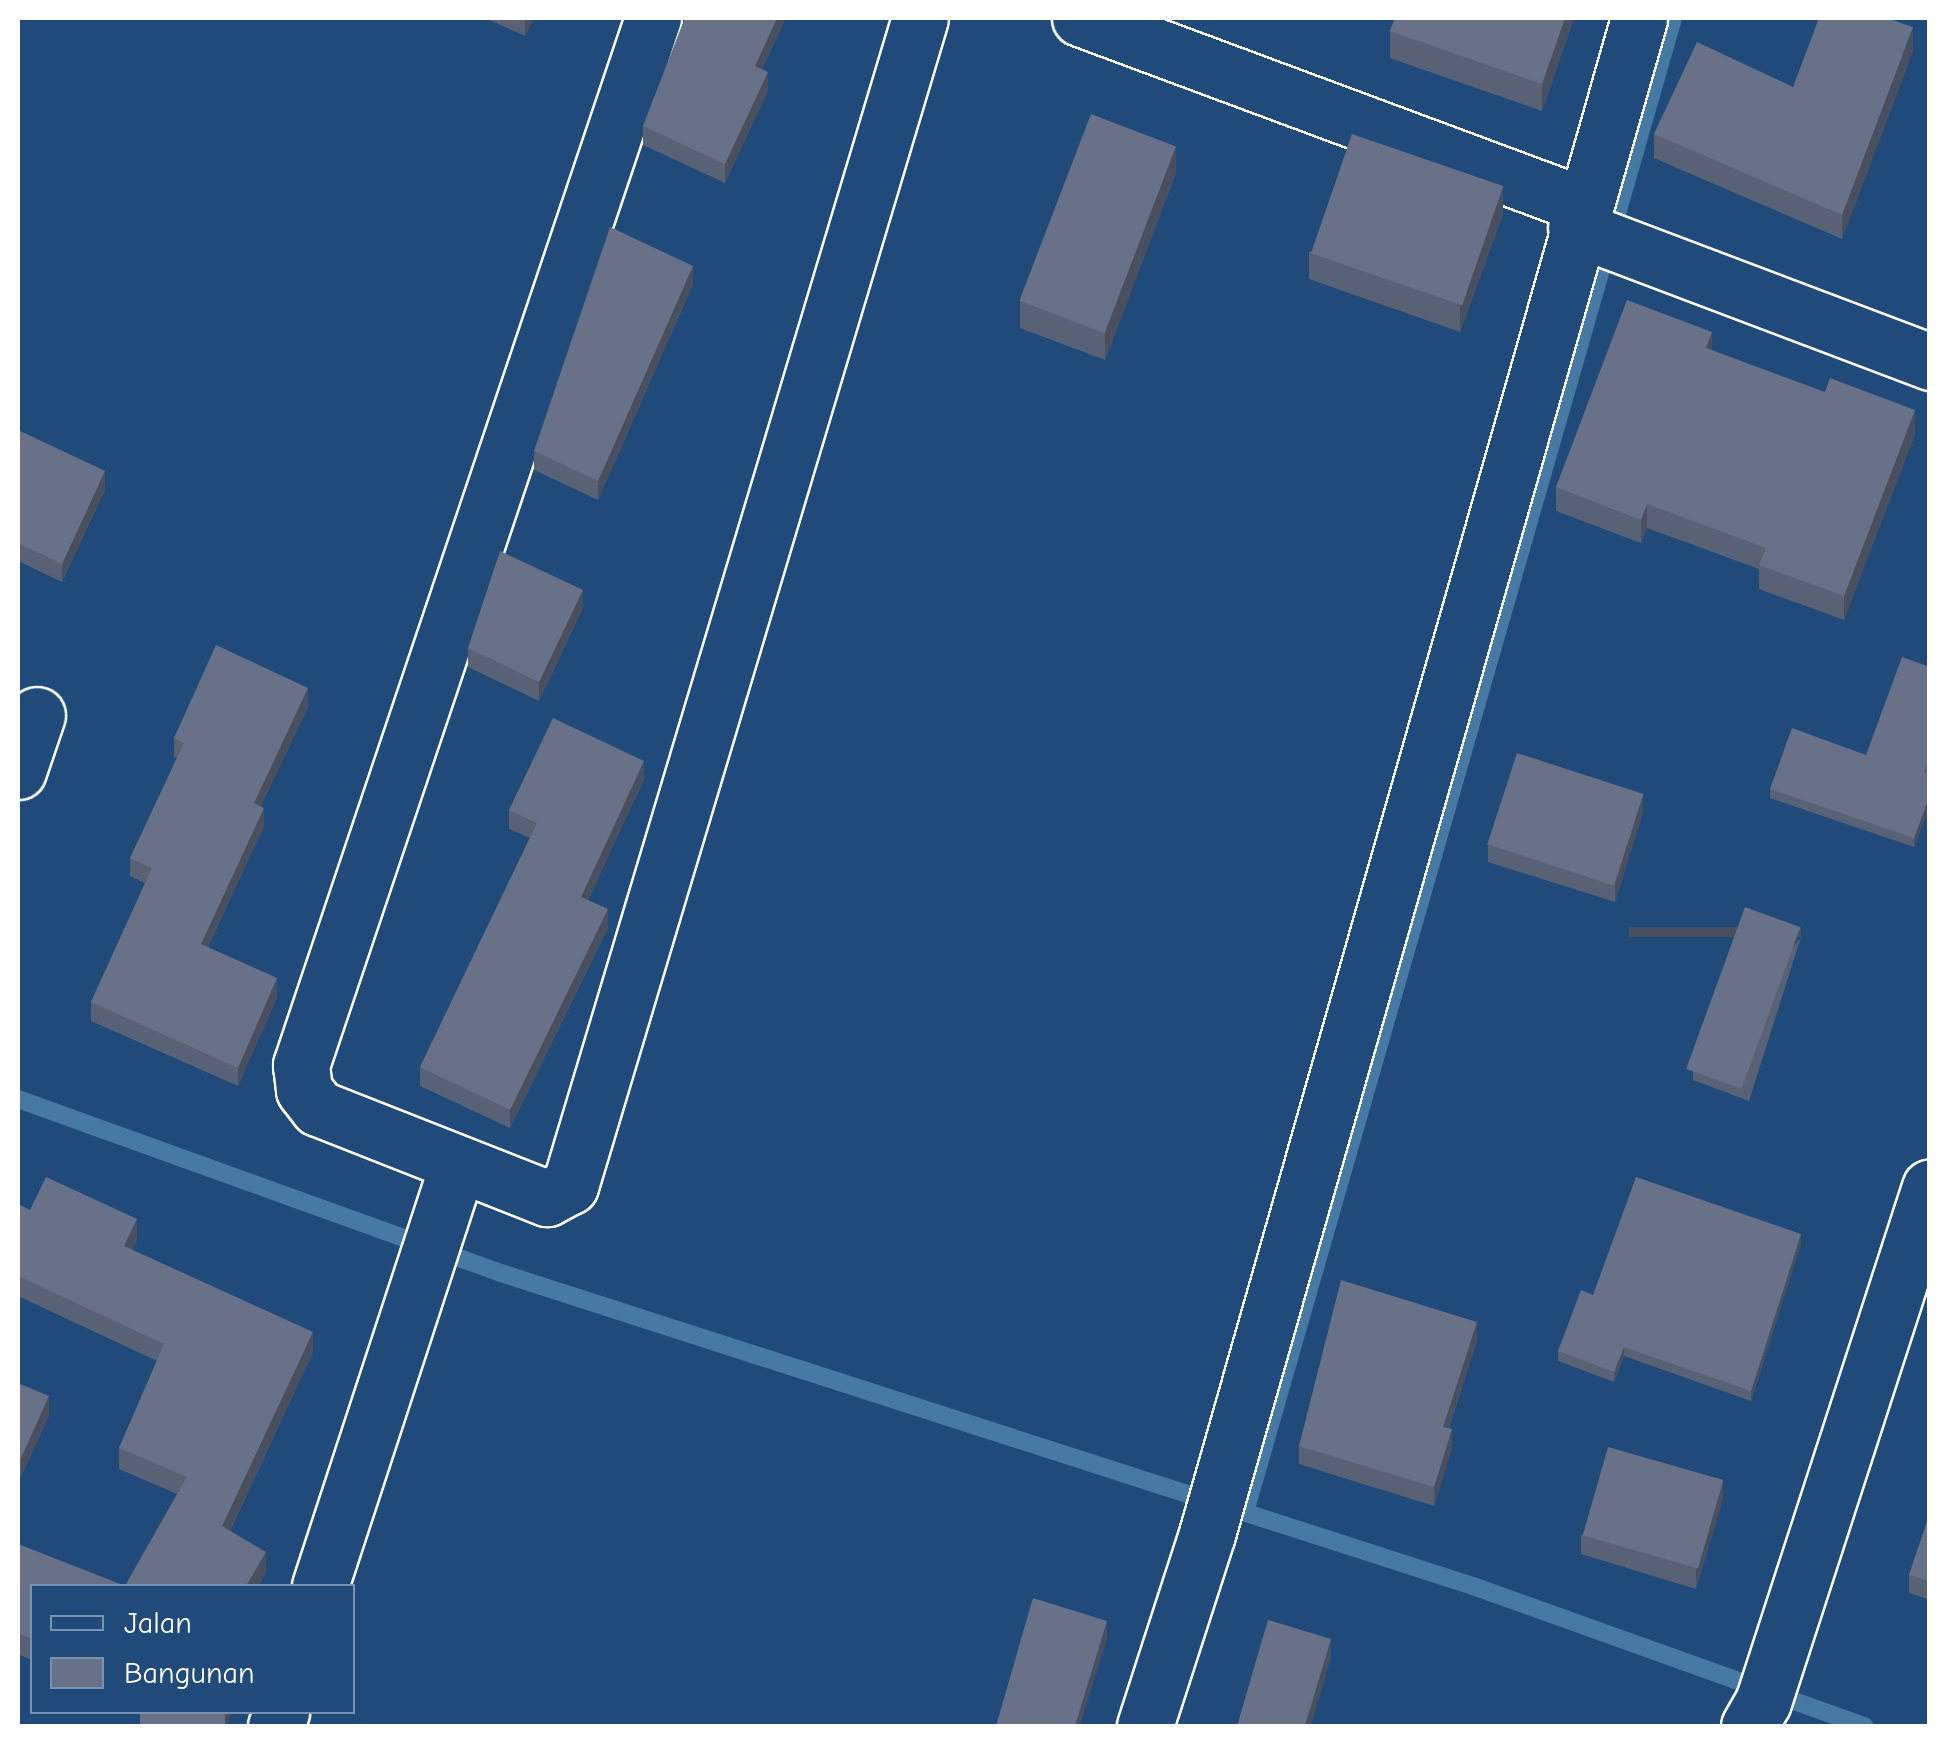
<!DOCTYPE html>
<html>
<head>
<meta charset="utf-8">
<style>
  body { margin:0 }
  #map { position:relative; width:1947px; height:1744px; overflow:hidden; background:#1f4a7a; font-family:"Comic Neue",sans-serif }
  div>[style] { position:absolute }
  .stream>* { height:18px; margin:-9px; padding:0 9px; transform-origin:9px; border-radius:9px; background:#4679a3 }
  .roads { filter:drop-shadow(2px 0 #fff) drop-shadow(-2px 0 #fff) drop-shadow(0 2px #fff) drop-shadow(0 -2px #fff) }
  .minor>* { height:55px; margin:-27.5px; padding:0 27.5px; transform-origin:27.5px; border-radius:27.5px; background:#1f4a7a }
  .wall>* { inset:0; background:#596175 }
  .shaded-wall>* { inset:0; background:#494f5f; transform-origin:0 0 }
  .building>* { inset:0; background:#687188; transform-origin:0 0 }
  span { translate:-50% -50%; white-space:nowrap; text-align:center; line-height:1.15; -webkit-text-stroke:10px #1f4a7a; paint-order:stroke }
  .frame { position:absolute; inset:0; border:20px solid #fff; pointer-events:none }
  .legend { position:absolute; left:30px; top:1584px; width:325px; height:130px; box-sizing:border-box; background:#1f4a7a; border:2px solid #7992af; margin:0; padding:12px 18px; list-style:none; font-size:30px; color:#fff }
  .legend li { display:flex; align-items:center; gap:20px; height:50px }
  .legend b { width:50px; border:2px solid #7992af }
</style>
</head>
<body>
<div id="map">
  <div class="stream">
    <i style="left:18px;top:1099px;width:513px;rotate:19.81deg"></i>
    <i style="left:501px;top:1273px;width:1021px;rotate:17.85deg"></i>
    <i style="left:1473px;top:1586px;width:416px;rotate:19.7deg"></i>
    <i style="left:1245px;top:1512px;width:1554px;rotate:-74.01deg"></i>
  </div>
  <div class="roads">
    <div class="minor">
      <i style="left:653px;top:18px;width:1105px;rotate:108.58deg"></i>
      <i style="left:301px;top:1065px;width:25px;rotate:83deg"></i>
      <i style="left:304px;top:1090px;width:23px;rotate:52deg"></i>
      <i style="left:318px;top:1108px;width:246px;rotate:21.5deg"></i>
      <i style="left:547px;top:1198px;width:26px;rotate:-28deg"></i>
      <i style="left:570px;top:1186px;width:1219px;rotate:-73.32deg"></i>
      <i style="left:1080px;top:18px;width:537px;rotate:20.39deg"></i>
      <i style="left:1576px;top:228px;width:379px;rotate:20.7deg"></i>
      <i style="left:18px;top:771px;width:59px;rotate:-71.3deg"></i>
      <i style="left:320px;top:1586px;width:441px;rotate:-71.9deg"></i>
      <i style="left:276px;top:1726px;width:15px;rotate:-70deg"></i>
      <i style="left:1145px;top:1726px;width:202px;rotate:-72.1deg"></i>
      <i style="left:1207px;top:1534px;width:1576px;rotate:-74.09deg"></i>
      <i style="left:1749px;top:1726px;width:28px;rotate:-60deg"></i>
      <i style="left:1763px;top:1702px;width:541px;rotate:-72.03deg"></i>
    </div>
  </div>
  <div class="wall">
    <i style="clip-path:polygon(485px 18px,534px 18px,525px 36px)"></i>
    <i style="clip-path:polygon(685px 18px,786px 18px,762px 69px,768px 90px,725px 183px,643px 145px,643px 126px)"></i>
    <i style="clip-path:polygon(1395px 18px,1574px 18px,1542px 111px,1390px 58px,1390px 31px)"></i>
    <i style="clip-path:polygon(1913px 51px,1842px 239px,1654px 158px,1654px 134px)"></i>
    <i style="clip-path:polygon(1176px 173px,1105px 360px,1020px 328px,1020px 301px)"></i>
    <i style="clip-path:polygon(1503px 214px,1460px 332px,1309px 279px,1309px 252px)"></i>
    <i style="clip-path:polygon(693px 284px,598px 500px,534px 470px,534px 451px)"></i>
    <i style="clip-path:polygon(1712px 350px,1915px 434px,1844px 620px,1759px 589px,1759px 569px,1647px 528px,1641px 543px,1556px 511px,1556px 487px)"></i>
    <i style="clip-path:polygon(18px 430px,105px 490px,62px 582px,18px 561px)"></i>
    <i style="clip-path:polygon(583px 608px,539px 701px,468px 667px,468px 648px)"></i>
    <i style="clip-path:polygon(1930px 667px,1930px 766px,1927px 773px,1930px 774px,1930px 805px,1914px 847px,1770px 798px,1770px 789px,1866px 755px)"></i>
    <i style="clip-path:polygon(308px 707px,261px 806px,264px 826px,208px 947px,277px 997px,238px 1086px,91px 1021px,91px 1002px,145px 883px,130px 876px,130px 858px,177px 758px,174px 757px,174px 738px)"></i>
    <i style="clip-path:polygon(644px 779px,588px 900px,608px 928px,510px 1128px,420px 1086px,420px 1067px,530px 838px,509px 829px,509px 810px)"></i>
    <i style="clip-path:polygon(1643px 812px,1615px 902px,1488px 862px,1488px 844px)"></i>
    <i style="clip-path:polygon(1801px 937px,1749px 1101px,1693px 1080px,1693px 1071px)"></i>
    <i style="clip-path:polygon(18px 1204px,30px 1210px,137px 1240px,132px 1250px,313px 1352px,230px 1531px,266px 1573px,258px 1586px,32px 1586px,32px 1660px,18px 1654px,18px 1544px,125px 1586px,177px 1494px,119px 1469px,119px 1448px,157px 1361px,18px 1296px)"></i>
    <i style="clip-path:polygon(1801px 1243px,1751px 1401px,1624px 1356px,1614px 1382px,1558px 1361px,1558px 1351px,1593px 1295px)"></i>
    <i style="clip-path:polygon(1477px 1341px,1449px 1428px,1452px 1448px,1434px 1506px,1299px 1464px,1299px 1446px)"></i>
    <i style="clip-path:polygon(18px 1383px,49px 1415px,21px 1477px,18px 1475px)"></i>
    <i style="clip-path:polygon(1723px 1499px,1696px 1589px,1581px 1554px,1581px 1535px)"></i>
    <i style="clip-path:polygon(1930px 1513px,1930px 1600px,1909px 1593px,1909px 1575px)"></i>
  </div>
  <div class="shaded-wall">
    <i style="clip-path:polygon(525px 18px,534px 18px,525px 36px)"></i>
    <i style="clip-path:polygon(777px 18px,786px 18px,755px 84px,755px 66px)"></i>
    <i style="clip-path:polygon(1565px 18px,1574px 18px,1542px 111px,1542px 84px)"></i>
    <i style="clip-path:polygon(1913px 27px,1913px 51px,1842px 239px,1842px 215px)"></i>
    <i style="clip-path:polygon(768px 72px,768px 90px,725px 183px,725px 164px)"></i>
    <i style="clip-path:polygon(1176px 146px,1176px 173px,1105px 360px,1105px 333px)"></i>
    <i style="clip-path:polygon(1503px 187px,1503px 214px,1460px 332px,1460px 306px)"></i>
    <i style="clip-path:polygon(693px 266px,693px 284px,598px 500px,598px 481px)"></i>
    <i style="clip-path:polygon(1712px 332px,1712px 356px,1706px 348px)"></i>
    <i style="clip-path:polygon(1915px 410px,1915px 434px,1844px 620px,1844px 596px)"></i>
    <i style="clip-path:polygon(105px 471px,105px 490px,62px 582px,62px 564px)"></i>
    <i style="clip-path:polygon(1647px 504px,1647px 528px,1641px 543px,1641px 520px)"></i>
    <i style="clip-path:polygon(583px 590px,583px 608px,539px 701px,539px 682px)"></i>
    <i style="clip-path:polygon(308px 688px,308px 707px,254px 821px,254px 803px)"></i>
    <i style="clip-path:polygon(644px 761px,644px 779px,581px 916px,581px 897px)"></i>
    <i style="clip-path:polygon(1643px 794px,1643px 812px,1615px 902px,1615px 884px)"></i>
    <i style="clip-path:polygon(1930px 795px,1930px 805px,1914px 847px,1914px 838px)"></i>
    <i style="clip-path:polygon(264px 808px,264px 826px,201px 962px,201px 944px)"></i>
    <i style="clip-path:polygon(608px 909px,608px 928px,510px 1128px,510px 1110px)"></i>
    <i style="left:1801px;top:927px;width:10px;height:172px;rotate:90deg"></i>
    <i style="clip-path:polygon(277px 978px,277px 997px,238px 1086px,238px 1068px)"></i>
    <i style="clip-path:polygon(137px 1219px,137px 1240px,124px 1267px,124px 1246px)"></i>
    <i style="clip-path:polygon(1801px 1234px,1801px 1243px,1751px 1401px,1751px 1391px)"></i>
    <i style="clip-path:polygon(1477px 1322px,1477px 1341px,1443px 1445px,1443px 1427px)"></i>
    <i style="clip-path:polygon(313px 1332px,313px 1352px,222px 1547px,222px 1526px)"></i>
    <i style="clip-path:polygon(1624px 1347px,1624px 1356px,1614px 1382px,1614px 1372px)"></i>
    <i style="clip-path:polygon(49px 1396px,49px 1415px,21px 1477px,21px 1458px)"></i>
    <i style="clip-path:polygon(1452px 1429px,1452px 1448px,1434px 1506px,1434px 1487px)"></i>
    <i style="clip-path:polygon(1723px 1480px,1723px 1499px,1696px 1589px,1696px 1570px)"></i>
    <i style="clip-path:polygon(266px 1552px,266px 1573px,258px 1586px,246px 1586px)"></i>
    <i style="clip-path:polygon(1107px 1621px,1107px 1639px,1080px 1726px,1075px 1726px)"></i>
    <i style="clip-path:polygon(1331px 1639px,1331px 1658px,1311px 1726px,1305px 1726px)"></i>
    <i style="clip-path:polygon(225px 1712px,232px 1712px,227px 1726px,220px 1726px)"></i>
  </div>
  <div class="building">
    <i style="clip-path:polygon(685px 18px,777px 18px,755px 66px,768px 72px,725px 164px,643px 126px)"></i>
    <i style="clip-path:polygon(1395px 18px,1565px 18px,1542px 84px,1390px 31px)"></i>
    <i style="clip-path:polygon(1819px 18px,1886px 18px,1913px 27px,1842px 215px,1654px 134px,1697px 42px,1793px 87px)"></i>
    <i style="left:1091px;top:114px;width:91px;height:200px;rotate:21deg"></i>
    <i style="left:1352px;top:134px;width:160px;height:126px;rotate:19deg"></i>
    <i style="clip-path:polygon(610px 227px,693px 266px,598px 481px,534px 451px)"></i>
    <i style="clip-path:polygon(1627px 300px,1712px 332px,1706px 348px,1825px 392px,1830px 378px,1915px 410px,1844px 596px,1759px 565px,1766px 548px,1647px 504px,1641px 520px,1556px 487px)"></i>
    <i style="clip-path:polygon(18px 430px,105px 471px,62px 564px,18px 543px)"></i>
    <i style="clip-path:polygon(500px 551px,583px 590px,539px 682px,468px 648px)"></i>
    <i style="clip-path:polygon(216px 645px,308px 688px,254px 803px,264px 808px,201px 944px,277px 978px,238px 1068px,91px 1002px,152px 868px,130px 858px,184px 743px,174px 738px)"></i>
    <i style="clip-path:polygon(1902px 657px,1930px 667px,1930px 756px,1924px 772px,1930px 774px,1930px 795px,1914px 838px,1770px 789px,1792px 728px,1866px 755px)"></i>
    <i style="clip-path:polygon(553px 718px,644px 761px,581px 897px,608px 909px,510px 1110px,420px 1067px,537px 823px,509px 810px)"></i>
    <i style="left:1517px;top:753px;width:133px;height:96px;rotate:18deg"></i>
    <i style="left:1745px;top:907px;width:59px;height:172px;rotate:20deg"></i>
    <i style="clip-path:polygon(46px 1177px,137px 1219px,124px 1246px,313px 1332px,222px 1526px,266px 1552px,246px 1586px,32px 1586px,32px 1639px,18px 1633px,18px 1544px,125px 1586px,187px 1477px,119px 1448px,164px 1344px,18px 1276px,18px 1204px,30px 1210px)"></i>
    <i style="clip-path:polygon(1636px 1177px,1801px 1234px,1751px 1391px,1624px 1347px,1614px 1372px,1558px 1351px,1581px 1290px,1593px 1295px)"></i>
    <i style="clip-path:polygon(1341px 1280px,1477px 1322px,1443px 1427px,1452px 1429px,1434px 1487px,1299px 1446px)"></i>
    <i style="clip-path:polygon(18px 1383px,49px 1396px,21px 1458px,18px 1457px)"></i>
    <i style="left:1608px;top:1447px;width:120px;height:92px;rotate:16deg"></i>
    <i style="clip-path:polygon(1930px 1513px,1930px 1581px,1909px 1575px)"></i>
    <i style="clip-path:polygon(1033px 1598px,1107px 1621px,1075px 1726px,996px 1726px)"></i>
    <i style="clip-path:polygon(1268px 1620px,1331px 1639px,1305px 1726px,1237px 1726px)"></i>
    <i style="left:140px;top:1712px;width:85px;height:16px"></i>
  </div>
  <div class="frame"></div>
  <ul class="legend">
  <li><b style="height:12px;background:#1f4a7a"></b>Jalan</li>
  <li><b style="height:28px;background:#687188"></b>Bangunan</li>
  </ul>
</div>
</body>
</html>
